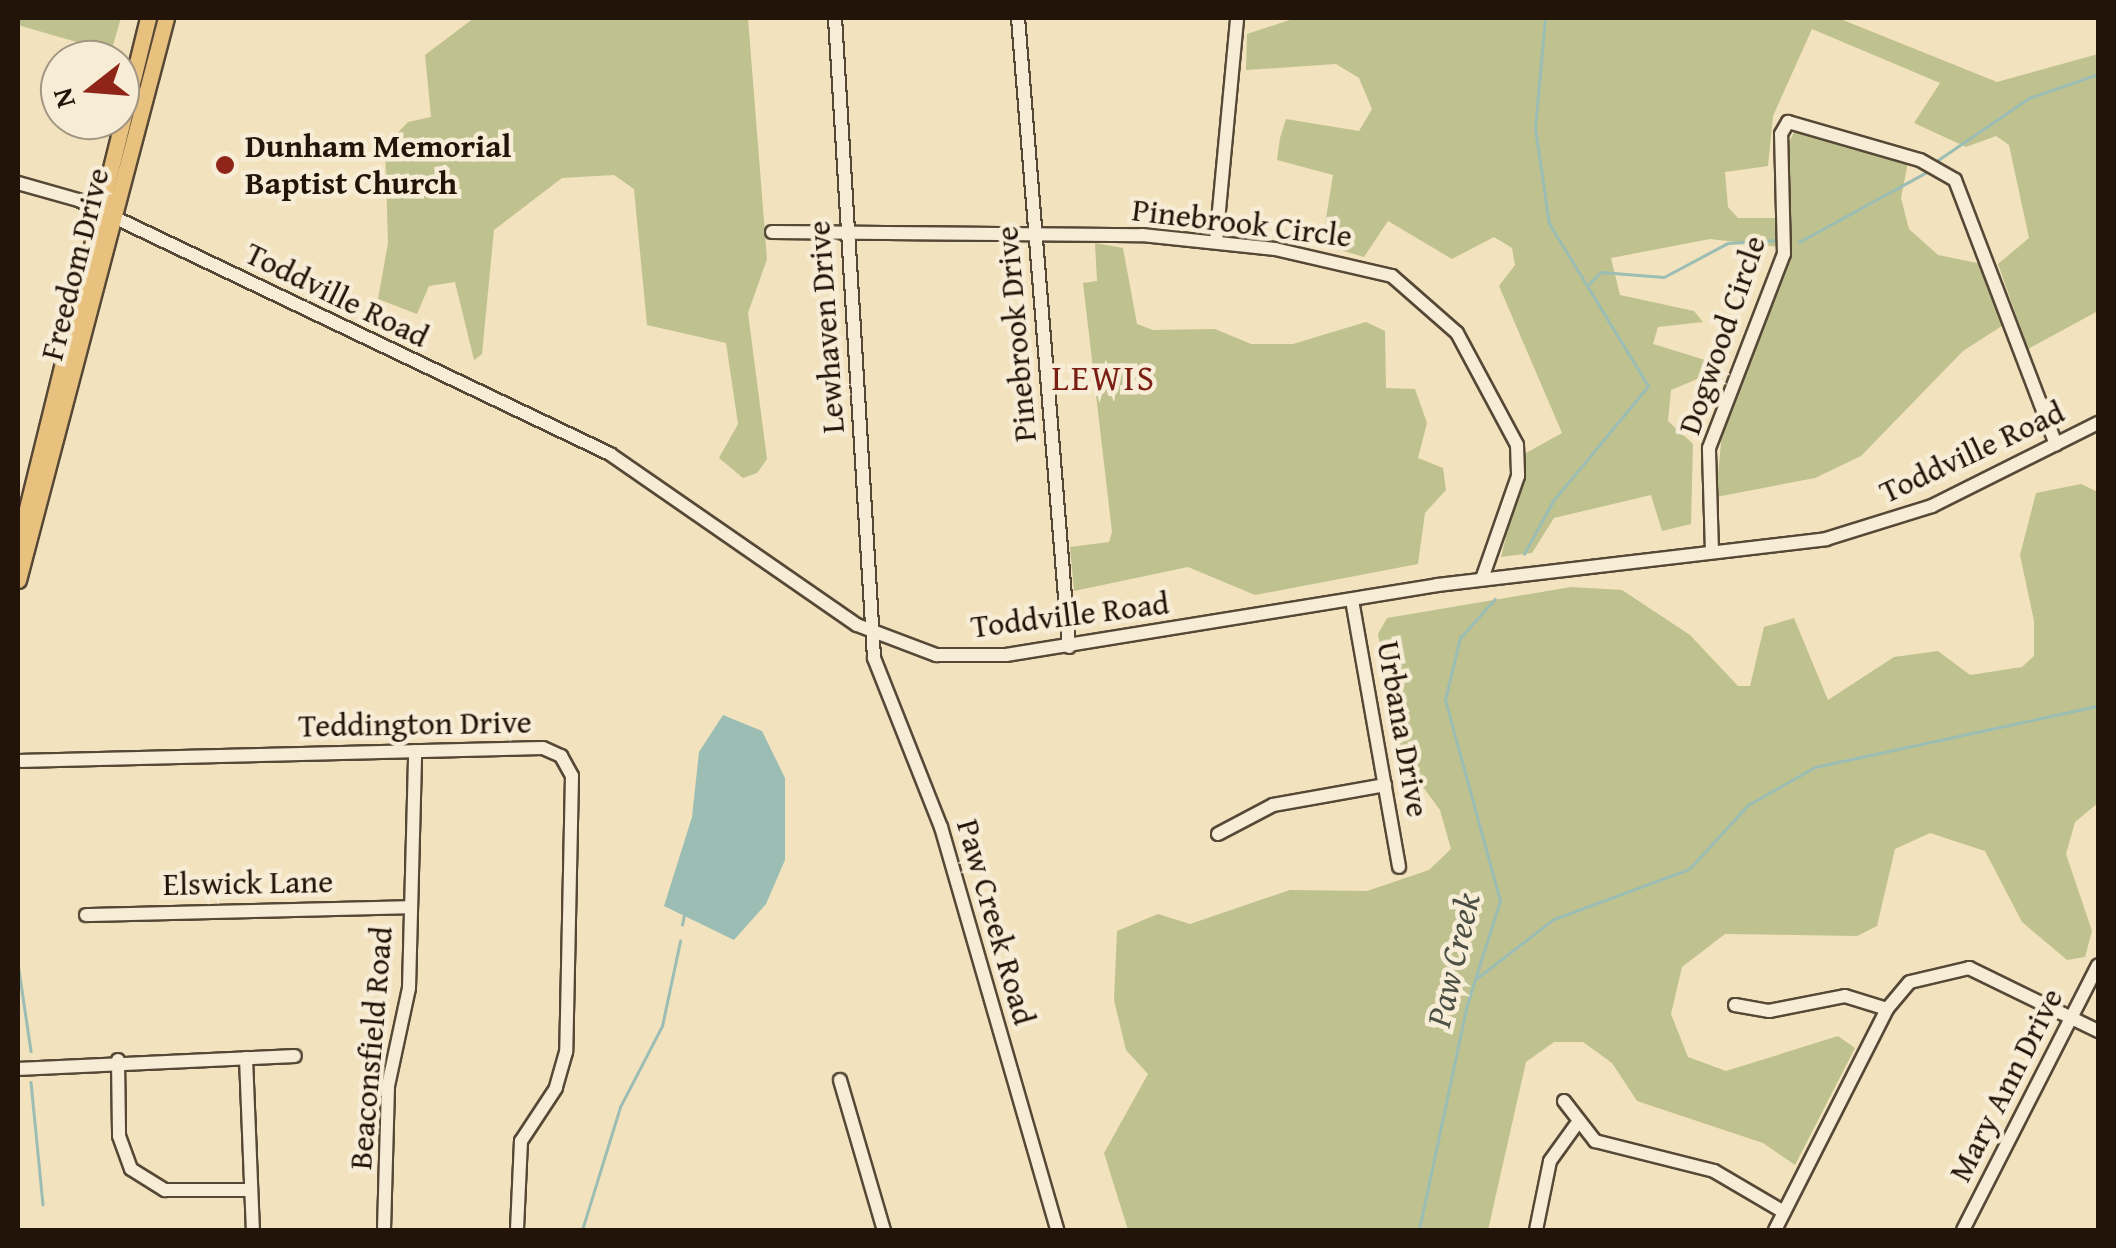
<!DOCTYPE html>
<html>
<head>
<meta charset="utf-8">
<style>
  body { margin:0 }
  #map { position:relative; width:2116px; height:1248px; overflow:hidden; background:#f2e2be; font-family:"Gentium Book Plus",serif }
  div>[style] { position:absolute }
  .green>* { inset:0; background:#bfc28e }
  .water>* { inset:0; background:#9bbdb4 }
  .stream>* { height:2.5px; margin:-1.25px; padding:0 1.25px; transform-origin:1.25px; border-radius:1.25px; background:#9bbdb4 }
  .roads { filter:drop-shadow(2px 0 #564836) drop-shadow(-2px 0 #564836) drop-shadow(0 2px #564836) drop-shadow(0 -2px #564836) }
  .minor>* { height:12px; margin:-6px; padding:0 6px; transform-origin:6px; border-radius:6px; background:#f7ecd5 }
  .major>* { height:15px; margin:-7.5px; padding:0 7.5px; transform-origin:7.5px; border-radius:7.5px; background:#e9c17f }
  .dots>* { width:28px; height:28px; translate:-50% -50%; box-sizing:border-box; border:5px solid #f7ecd5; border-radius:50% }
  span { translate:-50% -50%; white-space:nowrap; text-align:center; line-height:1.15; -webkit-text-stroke:9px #f7ecd5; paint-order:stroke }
  .poi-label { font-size:32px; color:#221409; font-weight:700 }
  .left { translate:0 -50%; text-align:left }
  .street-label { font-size:32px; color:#221409 }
  .neighbourhood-label { font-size:35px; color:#7a1f14; letter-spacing:2.5px }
  .water-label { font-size:35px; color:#4c4f45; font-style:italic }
  .frame { position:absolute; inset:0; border:20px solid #221409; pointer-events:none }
  .north { position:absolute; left:40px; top:40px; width:100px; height:100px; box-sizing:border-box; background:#f7ecd5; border:2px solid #a29683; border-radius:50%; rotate:253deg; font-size:28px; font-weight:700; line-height:40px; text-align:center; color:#221409 }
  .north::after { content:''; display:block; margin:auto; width:35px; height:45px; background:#8f2418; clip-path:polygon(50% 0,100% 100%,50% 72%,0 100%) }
</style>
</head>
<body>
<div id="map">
  <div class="green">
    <i style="clip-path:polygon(18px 18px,121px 18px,111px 52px,18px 25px)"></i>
    <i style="clip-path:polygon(474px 18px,748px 18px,767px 259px,748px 313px,767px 459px,757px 473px,743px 478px,719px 458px,738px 424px,726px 343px,647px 325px,634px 189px,614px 175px,562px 178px,494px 230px,482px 354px,474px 360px,455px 282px,429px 286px,417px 314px,378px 299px,388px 243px,385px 146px,408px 122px,431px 117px,425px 55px)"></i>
    <i style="clip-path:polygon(1296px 18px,1838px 18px,1997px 82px,2098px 54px,2098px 311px,2028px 349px,1998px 264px,2029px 238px,2009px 145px,1996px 136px,1966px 147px,1914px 123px,1940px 83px,1812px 29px,1773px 116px,1768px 166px,1725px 172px,1728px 207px,1738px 218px,1780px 218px,1779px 247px,1710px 239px,1611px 258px,1620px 295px,1694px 311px,1703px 322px,1658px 327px,1653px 344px,1715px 363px,1714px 372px,1671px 390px,1668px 421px,1693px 444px,1691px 524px,1662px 531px,1651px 495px,1554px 518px,1532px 553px,1501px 557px,1526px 453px,1562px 433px,1499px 286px,1515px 265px,1512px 248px,1494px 237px,1452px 259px,1388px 221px,1364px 257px,1333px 248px,1323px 237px,1333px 175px,1277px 160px,1280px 138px,1286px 119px,1359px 131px,1372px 109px,1359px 78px,1336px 64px,1246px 70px,1247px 34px)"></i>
    <i style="clip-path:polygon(1795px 130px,1908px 162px,1901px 198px,1909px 229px,1938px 255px,1982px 264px,2005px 324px,1963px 351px,1861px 456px,1815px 478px,1716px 497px,1722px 432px,1792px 255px,1787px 146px)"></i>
    <i style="clip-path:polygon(1095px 243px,1123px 248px,1137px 324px,1153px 330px,1215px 329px,1251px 344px,1293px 344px,1366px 322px,1385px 331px,1386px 388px,1415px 389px,1427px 423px,1418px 458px,1443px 468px,1446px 490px,1425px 513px,1418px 564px,1255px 595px,1188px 567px,1074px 591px,1070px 547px,1109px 542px,1112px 532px,1083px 283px,1097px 281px)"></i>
    <i style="clip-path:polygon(2081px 484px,2098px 492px,2098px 803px,2075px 822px,2066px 854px,2092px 931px,2085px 957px,2067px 960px,2022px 922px,1985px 851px,1930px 833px,1895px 849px,1877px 926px,1857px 936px,1725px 934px,1682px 967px,1671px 1014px,1688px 1057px,1726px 1071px,1838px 1036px,1855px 1048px,1795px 1165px,1763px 1143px,1637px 1101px,1612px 1063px,1583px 1042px,1554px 1042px,1526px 1062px,1488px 1230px,1128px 1230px,1104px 1153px,1148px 1074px,1126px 1050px,1114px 1000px,1117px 931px,1158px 914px,1190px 924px,1290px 890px,1367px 891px,1429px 870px,1451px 849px,1440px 810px,1398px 753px,1378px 634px,1387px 618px,1571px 587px,1622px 590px,1690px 635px,1738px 686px,1750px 686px,1764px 627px,1794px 618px,1828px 700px,1894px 657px,1938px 651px,1970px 675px,2022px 667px,2034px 656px,2034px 621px,2020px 555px,2036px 493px)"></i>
  </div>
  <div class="water">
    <i style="clip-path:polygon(723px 715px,762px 731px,785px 778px,785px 860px,766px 904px,734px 940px,664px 906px,692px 817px,699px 752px)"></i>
  </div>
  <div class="stream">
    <i style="left:1938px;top:160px;width:110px;rotate:-34.3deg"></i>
    <i style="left:2029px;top:98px;width:73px;rotate:-19.2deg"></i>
    <i style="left:1799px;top:242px;width:146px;rotate:-28.7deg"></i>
    <i style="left:1589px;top:284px;width:17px;rotate:-45deg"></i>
    <i style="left:1601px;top:272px;width:63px;rotate:4.5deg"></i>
    <i style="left:1664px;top:277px;width:72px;rotate:-28deg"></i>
    <i style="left:1728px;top:243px;width:49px;rotate:-3.5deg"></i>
    <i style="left:1524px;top:554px;width:60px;rotate:-61.3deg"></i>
    <i style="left:1553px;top:501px;width:149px;rotate:-50.4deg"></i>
    <i style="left:1648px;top:386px;width:190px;rotate:-121.4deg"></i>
    <i style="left:1549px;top:224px;width:97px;rotate:-98.3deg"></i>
    <i style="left:1535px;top:128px;width:110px;rotate:-84.8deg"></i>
    <i style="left:682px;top:925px;width:10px;rotate:-79deg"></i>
    <i style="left:18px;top:963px;width:89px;rotate:81.6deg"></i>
    <i style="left:1477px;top:978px;width:97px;rotate:-37.5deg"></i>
    <i style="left:1554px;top:919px;width:144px;rotate:-20.3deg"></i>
    <i style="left:1689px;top:869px;width:87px;rotate:-47.3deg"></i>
    <i style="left:1748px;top:805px;width:77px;rotate:-29.6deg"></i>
    <i style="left:1815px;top:767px;width:289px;rotate:-12.2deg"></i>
    <i style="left:31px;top:1082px;width:123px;rotate:84.4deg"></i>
    <i style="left:582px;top:1230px;width:129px;rotate:-72.8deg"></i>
    <i style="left:620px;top:1107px;width:91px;rotate:-62.6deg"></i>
    <i style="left:662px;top:1026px;width:87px;rotate:-78deg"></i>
    <i style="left:1419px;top:1230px;width:227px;rotate:-78deg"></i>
    <i style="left:1466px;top:1008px;width:112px;rotate:-72.4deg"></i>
    <i style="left:1500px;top:901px;width:208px;rotate:-105.3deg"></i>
    <i style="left:1445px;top:700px;width:64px;rotate:-76.4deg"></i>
    <i style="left:1460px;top:638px;width:52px;rotate:-48.1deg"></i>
  </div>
  <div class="roads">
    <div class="minor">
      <i style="left:835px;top:18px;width:641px;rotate:86.51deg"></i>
      <i style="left:874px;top:658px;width:182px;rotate:68.4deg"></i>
      <i style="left:941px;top:827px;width:419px;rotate:73.9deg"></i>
      <i style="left:1018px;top:18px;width:631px;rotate:85.36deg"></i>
      <i style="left:18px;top:183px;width:62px;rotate:15.8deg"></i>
      <i style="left:78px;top:200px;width:590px;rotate:25.52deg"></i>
      <i style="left:610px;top:454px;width:300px;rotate:34.7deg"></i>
      <i style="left:857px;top:625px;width:85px;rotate:20.8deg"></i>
      <i style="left:936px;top:655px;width:70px"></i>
      <i style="left:1006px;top:655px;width:437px;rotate:-9.2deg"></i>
      <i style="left:1437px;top:585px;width:392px;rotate:-6.7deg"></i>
      <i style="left:1826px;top:539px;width:111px;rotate:-17.3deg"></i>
      <i style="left:1932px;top:506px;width:186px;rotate:-26.6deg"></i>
      <i style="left:772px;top:232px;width:370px;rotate:0.5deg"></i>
      <i style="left:1142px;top:235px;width:134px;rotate:6deg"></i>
      <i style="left:1275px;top:249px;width:120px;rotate:13deg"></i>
      <i style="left:1392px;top:276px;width:86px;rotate:41.2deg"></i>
      <i style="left:1457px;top:333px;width:127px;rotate:61.8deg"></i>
      <i style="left:1517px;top:445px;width:31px;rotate:88deg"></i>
      <i style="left:1518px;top:476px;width:109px;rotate:109.3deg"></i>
      <i style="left:1216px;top:242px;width:225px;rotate:-84.6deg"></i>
      <i style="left:1712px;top:552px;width:104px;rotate:-91.7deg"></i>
      <i style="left:1709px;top:448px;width:208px;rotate:-68.9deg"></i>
      <i style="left:1784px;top:254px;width:120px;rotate:-91.4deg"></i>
      <i style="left:1781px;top:134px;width:14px;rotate:-60deg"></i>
      <i style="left:1788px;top:122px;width:137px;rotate:16.1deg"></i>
      <i style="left:1920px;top:160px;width:40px;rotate:29.7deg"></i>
      <i style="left:1955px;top:180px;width:283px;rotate:69.1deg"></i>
      <i style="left:1352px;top:600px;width:271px;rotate:80deg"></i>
      <i style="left:18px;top:761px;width:525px;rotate:-1.42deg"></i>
      <i style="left:543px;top:748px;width:20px;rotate:24deg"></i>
      <i style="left:561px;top:756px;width:23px;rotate:61deg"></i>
      <i style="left:572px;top:776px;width:276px;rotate:91.2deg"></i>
      <i style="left:566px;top:1052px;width:37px;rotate:106deg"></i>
      <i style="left:556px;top:1088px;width:64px;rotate:123.4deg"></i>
      <i style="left:521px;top:1141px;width:89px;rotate:92.6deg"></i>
      <i style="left:1218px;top:834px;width:62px;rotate:-27.8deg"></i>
      <i style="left:1273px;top:805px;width:114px;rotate:-10.1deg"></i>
      <i style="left:86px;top:915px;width:325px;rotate:-1.4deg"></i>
      <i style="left:1735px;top:1005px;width:35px;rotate:10deg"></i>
      <i style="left:1769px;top:1011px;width:77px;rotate:-11.2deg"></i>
      <i style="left:1845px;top:996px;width:44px;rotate:17.2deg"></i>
      <i style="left:246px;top:1058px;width:172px;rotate:87.7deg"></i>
      <i style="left:118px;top:1060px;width:76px;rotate:89.2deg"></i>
      <i style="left:119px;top:1136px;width:35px;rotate:70deg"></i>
      <i style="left:131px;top:1169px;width:40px;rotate:32deg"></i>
      <i style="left:165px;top:1190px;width:86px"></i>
      <i style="left:18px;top:1069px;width:277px;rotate:-2.7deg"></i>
      <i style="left:840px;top:1080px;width:156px;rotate:73.7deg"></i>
      <i style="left:1564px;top:1101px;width:51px;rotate:52.2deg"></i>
      <i style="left:1595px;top:1141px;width:123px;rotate:14.1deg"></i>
      <i style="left:1714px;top:1171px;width:81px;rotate:30.4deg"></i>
      <i style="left:384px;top:1230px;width:144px;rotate:-88.4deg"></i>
      <i style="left:388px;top:1086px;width:100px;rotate:-77.9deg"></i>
      <i style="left:409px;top:988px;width:237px;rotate:-88.5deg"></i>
      <i style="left:1536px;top:1230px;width:70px;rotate:-78.5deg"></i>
      <i style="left:1550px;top:1161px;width:44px;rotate:-54.2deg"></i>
      <i style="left:1775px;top:1230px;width:248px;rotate:-63.1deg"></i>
      <i style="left:1887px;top:1009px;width:35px;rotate:-50deg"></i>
      <i style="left:1910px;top:982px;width:61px;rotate:-13.3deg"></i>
      <i style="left:1969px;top:968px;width:144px;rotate:26deg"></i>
      <i style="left:1963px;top:1230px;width:297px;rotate:-63deg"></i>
    </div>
    <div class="major">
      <i style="left:18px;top:545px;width:543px;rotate:-76.14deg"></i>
      <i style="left:18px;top:580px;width:581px;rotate:-75.25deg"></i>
    </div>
  </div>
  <div class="dots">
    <i style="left:225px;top:165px;background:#8f2418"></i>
  </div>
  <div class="poi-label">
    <span class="left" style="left:245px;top:165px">Dunham Memorial<br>Baptist Church</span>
  </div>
  <div class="street-label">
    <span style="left:1242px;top:223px;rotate:7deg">Pinebrook Circle</span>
    <span style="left:75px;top:264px;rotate:-76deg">Freedom Drive</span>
    <span style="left:337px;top:295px;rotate:26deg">Toddville Road</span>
    <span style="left:826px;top:327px;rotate:-94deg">Lewhaven Drive</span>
    <span style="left:1016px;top:334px;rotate:-95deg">Pinebrook Drive</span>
    <span style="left:1722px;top:335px;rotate:-71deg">Dogwood Circle</span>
    <span style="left:1972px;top:452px;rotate:-25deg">Toddville Road</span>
    <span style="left:1070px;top:615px;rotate:-7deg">Toddville Road</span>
    <span style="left:415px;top:724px;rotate:-1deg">Teddington Drive</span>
    <span style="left:1403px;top:729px;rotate:80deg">Urbana Drive</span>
    <span style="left:248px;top:883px;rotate:-1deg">Elswick Lane</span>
    <span style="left:996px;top:922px;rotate:74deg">Paw Creek Road</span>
    <span style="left:371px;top:1048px;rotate:-85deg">Beaconsfield Road</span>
    <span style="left:2006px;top:1085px;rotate:-63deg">Mary Ann Drive</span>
  </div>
  <div class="neighbourhood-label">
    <span style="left:1104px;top:378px">LEWIS</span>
  </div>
  <div class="water-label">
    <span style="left:1453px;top:960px;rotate:-77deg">Paw Creek</span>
  </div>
  <div class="frame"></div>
  <div class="north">N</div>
</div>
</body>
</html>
